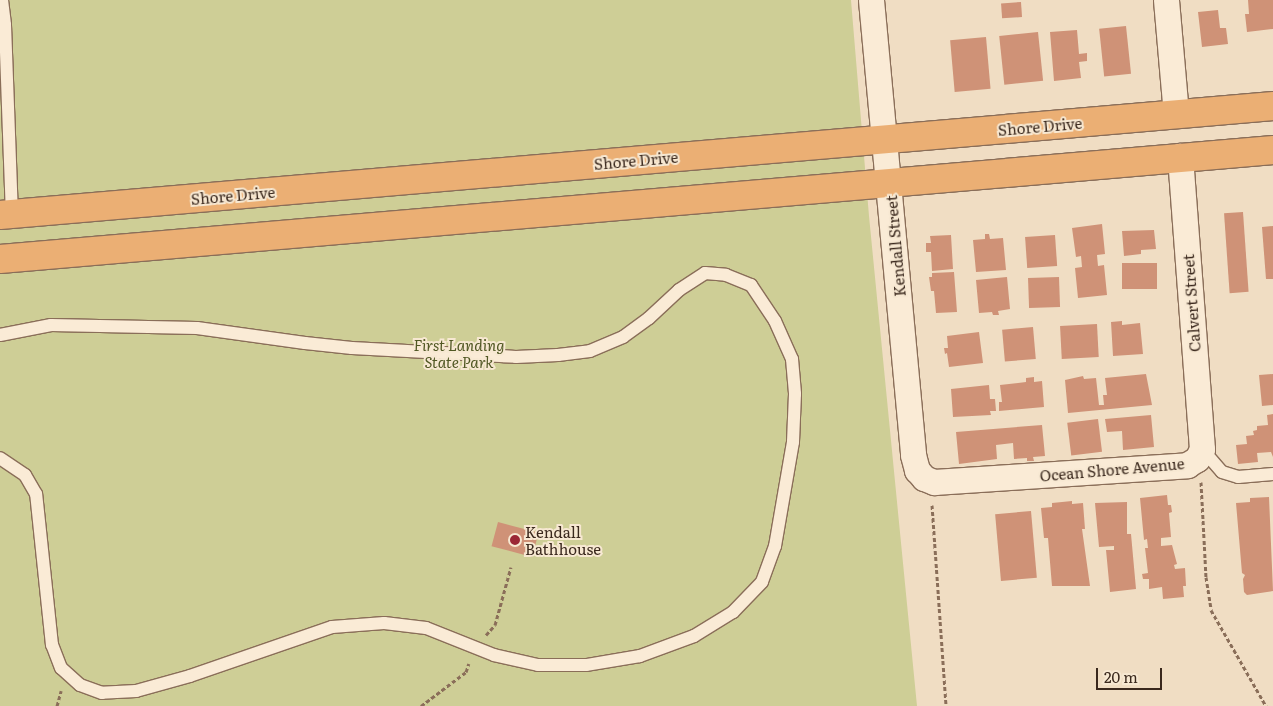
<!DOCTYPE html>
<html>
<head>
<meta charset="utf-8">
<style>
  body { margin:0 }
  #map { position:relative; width:1273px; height:706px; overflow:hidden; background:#f0ddc3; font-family:Literata,serif }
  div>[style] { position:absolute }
  .green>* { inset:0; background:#cece96 }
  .building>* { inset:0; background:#cf9277; transform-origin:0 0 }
  .path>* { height:3px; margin-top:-1.5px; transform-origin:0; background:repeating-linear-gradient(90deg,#8a6e59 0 4px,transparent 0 6.5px) }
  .roads { filter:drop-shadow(1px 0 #8a6e59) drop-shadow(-1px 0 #8a6e59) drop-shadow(0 1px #8a6e59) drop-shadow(0 -1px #8a6e59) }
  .service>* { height:12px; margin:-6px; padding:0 6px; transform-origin:6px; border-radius:6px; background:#faebd6 }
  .minor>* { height:25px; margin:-12.5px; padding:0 12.5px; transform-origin:12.5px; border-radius:12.5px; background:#faebd6 }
  .trunk>* { height:28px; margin:-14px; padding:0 14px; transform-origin:14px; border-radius:14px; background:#ebaf74 }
  .dots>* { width:14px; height:14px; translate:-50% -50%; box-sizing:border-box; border:2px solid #f7e8d2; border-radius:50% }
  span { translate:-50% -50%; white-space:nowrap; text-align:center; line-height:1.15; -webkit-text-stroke:4px #f7e8d2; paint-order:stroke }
  .street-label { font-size:15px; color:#3a281d }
  .park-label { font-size:15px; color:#505723; font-style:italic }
  .poi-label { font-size:15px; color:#3a281d }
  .left { translate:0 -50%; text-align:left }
  .scale { position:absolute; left:1096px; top:668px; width:66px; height:22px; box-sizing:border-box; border:2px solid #3a281d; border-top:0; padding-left:6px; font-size:15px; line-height:18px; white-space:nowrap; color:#3a281d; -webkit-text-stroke:4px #f7e8d2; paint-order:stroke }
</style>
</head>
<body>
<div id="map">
  <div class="green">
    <i style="clip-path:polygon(0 0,851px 0,869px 216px,917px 706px,0 706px)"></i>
  </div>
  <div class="building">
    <i style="clip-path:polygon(1248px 0,1273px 0,1273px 29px,1247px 32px,1245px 14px,1249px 14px)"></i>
    <i style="left:1021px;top:2px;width:15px;height:20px;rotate:86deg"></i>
    <i style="clip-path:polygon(1218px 10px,1220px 28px,1226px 28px,1228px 44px,1202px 47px,1198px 12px)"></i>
    <i style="left:1126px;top:26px;width:48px;height:27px;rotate:84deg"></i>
    <i style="clip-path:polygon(1077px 30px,1079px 54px,1087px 53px,1087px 61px,1079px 62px,1081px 78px,1054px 81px,1050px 32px)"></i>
    <i style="left:1038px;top:32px;width:49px;height:39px;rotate:84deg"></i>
    <i style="left:986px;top:37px;width:52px;height:36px;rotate:85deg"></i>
    <i style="left:1243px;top:212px;width:80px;height:19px;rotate:86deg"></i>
    <i style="clip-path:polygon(1102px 224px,1105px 254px,1097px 255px,1098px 266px,1104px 265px,1107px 295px,1078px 298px,1075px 268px,1082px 267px,1081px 256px,1076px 257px,1072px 228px)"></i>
    <i style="clip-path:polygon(1273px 226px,1273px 279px,1266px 279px,1262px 227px)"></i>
    <i style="clip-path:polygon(1154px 230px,1156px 249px,1141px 250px,1141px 254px,1124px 256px,1122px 231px)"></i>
    <i style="clip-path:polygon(985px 234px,989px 234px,990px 239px,1003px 238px,1006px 270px,976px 272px,973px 240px,985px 239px)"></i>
    <i style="clip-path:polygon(951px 235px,953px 269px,932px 271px,931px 252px,926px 252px,926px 243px,931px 243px,930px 236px)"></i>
    <i style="left:1055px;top:235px;width:31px;height:30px;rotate:86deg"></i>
    <i style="left:1122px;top:263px;width:35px;height:26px"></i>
    <i style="clip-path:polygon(954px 272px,957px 312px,936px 313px,934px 291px,931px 291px,929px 277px,932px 277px,932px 273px)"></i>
    <i style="clip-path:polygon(1007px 277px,1010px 309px,998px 311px,999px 315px,993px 315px,992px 312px,979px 313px,976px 280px)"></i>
    <i style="left:1059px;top:277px;width:30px;height:31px;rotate:88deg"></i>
    <i style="clip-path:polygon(1122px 321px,1122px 325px,1140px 323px,1143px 354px,1113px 356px,1111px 322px)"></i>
    <i style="left:1097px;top:324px;width:33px;height:37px;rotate:87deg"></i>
    <i style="left:1033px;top:327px;width:32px;height:31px;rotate:85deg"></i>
    <i style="clip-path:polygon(979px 332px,983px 363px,949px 367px,947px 353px,945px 354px,944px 348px,948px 348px,947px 336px)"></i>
    <i style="clip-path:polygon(1146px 374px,1152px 405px,1068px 413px,1065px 380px,1083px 376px,1084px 379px,1096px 378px,1099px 405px,1104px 405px,1103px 395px,1107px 395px,1105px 378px)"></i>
    <i style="clip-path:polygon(1273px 374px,1273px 405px,1262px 406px,1259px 375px)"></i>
    <i style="clip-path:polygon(1034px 377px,1034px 382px,1042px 381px,1044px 407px,999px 411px,999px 402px,1002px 402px,1000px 385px,1026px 382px,1026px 378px)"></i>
    <i style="clip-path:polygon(989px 385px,990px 399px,995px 399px,996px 411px,990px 411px,991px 415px,953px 417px,951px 389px)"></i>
    <i style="clip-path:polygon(1273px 414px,1273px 457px,1271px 452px,1257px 453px,1258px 462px,1238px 464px,1236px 445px,1247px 444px,1246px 436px,1254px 435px,1253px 431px,1257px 430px,1257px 426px,1268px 425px,1267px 415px)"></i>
    <i style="clip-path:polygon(1151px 415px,1154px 447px,1123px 450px,1122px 431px,1107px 432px,1105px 419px)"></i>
    <i style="left:1098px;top:419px;width:33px;height:31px;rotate:83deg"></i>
    <i style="clip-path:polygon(1042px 425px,1045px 456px,1033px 457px,1034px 461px,1027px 461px,1027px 458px,1014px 459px,1013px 443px,996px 445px,997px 459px,959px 464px,956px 432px)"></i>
    <i style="clip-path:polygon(1167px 495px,1168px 505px,1171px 505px,1172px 512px,1169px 513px,1171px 537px,1161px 538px,1161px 546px,1172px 545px,1177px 564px,1174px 565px,1175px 569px,1185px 568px,1186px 586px,1183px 586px,1184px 597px,1163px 599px,1162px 587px,1149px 589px,1149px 579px,1143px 579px,1142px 574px,1148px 573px,1145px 548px,1148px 548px,1147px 539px,1144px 540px,1140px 498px)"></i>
    <i style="clip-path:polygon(1269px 497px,1273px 591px,1247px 595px,1244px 592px,1243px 579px,1245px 575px,1242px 573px,1236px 503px,1250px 502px,1250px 498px)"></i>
    <i style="clip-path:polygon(1072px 501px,1072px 504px,1083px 503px,1085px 529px,1082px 529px,1090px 586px,1052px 586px,1048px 538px,1044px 538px,1041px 508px,1052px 507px,1052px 503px)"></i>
    <i style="clip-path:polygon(1127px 502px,1127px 534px,1131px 534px,1136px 589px,1110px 592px,1106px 550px,1114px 550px,1114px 546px,1099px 547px,1095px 503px)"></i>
    <i style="left:1031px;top:511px;width:67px;height:36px;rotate:85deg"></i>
    <i style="left:498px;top:522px;width:42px;height:25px;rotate:15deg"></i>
  </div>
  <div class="path">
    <i style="left:1201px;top:482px;width:95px;rotate:87deg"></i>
    <i style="left:1206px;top:577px;width:33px;rotate:81deg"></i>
    <i style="left:1211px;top:610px;width:111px;rotate:60.2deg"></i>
    <i style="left:932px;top:505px;width:201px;rotate:86deg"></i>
    <i style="left:486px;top:635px;width:13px;rotate:-48deg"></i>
    <i style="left:495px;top:625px;width:60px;rotate:-74.6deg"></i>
    <i style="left:57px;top:706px;width:16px;rotate:-75deg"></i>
    <i style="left:421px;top:706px;width:56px;rotate:-37.1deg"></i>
    <i style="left:466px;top:672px;width:9px;rotate:-72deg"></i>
  </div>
  <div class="roads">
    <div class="service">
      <i style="left:2px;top:0;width:25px;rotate:83deg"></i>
      <i style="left:5px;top:25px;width:189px;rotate:87.9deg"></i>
      <i style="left:0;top:335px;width:52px;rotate:-11.1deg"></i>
      <i style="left:51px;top:325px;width:146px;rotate:1.2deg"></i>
      <i style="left:197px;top:328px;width:109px;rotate:7.9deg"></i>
      <i style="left:305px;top:343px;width:47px;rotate:6.1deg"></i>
      <i style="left:352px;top:348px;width:164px;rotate:3.1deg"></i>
      <i style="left:516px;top:357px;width:42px;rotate:-2.7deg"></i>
      <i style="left:558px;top:355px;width:32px;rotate:-7deg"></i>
      <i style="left:590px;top:351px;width:36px;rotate:-23deg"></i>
      <i style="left:623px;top:337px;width:32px;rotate:-36deg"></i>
      <i style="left:649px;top:318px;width:41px;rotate:-43deg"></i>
      <i style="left:679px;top:290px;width:31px;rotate:-33deg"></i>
      <i style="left:705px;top:273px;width:21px;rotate:5deg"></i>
      <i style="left:726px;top:275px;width:27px;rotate:22deg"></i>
      <i style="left:751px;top:285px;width:43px;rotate:56.3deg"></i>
      <i style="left:775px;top:321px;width:42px;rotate:65.9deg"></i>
      <i style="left:792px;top:359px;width:35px;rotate:85deg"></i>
      <i style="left:795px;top:394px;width:48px;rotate:92.4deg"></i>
      <i style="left:793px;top:442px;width:106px;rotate:99.8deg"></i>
      <i style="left:775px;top:546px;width:38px;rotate:110deg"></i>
      <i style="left:762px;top:582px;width:42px;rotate:134deg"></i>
      <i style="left:733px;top:612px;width:46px;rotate:148.4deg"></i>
      <i style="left:694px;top:636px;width:58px;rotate:159.7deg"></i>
      <i style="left:640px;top:656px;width:55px;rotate:170.5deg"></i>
      <i style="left:586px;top:665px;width:48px;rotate:180deg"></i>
      <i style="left:538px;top:665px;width:45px;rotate:-167.2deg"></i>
      <i style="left:494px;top:655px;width:73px;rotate:-158.3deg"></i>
      <i style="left:426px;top:628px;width:42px;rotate:-173.2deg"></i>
      <i style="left:384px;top:623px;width:52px;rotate:175.6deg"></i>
      <i style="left:332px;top:627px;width:150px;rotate:161deg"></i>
      <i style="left:190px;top:676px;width:56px;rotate:164.5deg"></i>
      <i style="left:136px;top:691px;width:34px;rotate:177deg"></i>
      <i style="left:102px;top:693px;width:23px;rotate:-160deg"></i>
      <i style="left:80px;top:685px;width:25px;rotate:-138deg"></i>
      <i style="left:61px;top:668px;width:25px;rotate:-111deg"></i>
      <i style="left:52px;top:645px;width:152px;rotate:-96deg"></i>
      <i style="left:36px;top:494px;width:22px;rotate:-120deg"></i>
      <i style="left:25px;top:475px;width:30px;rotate:-146deg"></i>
      <i style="left:1202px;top:449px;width:30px;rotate:49deg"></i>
      <i style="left:1222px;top:472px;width:17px;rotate:17deg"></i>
      <i style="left:1238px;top:477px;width:35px;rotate:-5deg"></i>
    </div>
    <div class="minor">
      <i style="left:871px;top:0;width:457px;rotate:84.7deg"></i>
      <i style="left:913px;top:455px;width:16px;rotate:75deg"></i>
      <i style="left:917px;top:470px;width:11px;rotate:49deg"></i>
      <i style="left:924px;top:478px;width:11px;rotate:22deg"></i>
      <i style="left:934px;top:482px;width:254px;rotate:-3.8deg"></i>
      <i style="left:1187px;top:465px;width:12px;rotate:-31deg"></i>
      <i style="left:1197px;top:459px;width:11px;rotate:-63deg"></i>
      <i style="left:1202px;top:449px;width:294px;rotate:-94.3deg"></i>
      <i style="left:1166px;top:0;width:114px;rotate:85deg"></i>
    </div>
    <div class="trunk">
      <i style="left:0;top:215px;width:1278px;rotate:-4.89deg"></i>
      <i style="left:0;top:259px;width:1278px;rotate:-4.89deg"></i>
    </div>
  </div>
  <div class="dots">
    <i style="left:515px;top:540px;background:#9b2735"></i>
  </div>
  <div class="street-label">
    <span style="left:1040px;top:126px;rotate:-5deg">Shore Drive</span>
    <span style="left:636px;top:160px;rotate:-5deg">Shore Drive</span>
    <span style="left:233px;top:195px;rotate:-5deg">Shore Drive</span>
    <span style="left:895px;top:246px;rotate:-95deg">Kendall Street</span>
    <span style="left:1191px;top:303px;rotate:-94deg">Calvert Street</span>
    <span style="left:1112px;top:469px;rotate:-5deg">Ocean Shore Avenue</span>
  </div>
  <div class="park-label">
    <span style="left:459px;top:353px">First Landing<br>State Park</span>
  </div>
  <div class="poi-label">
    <span class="left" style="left:525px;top:540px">Kendall<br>Bathhouse</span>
  </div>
  <div class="scale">20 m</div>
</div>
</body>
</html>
